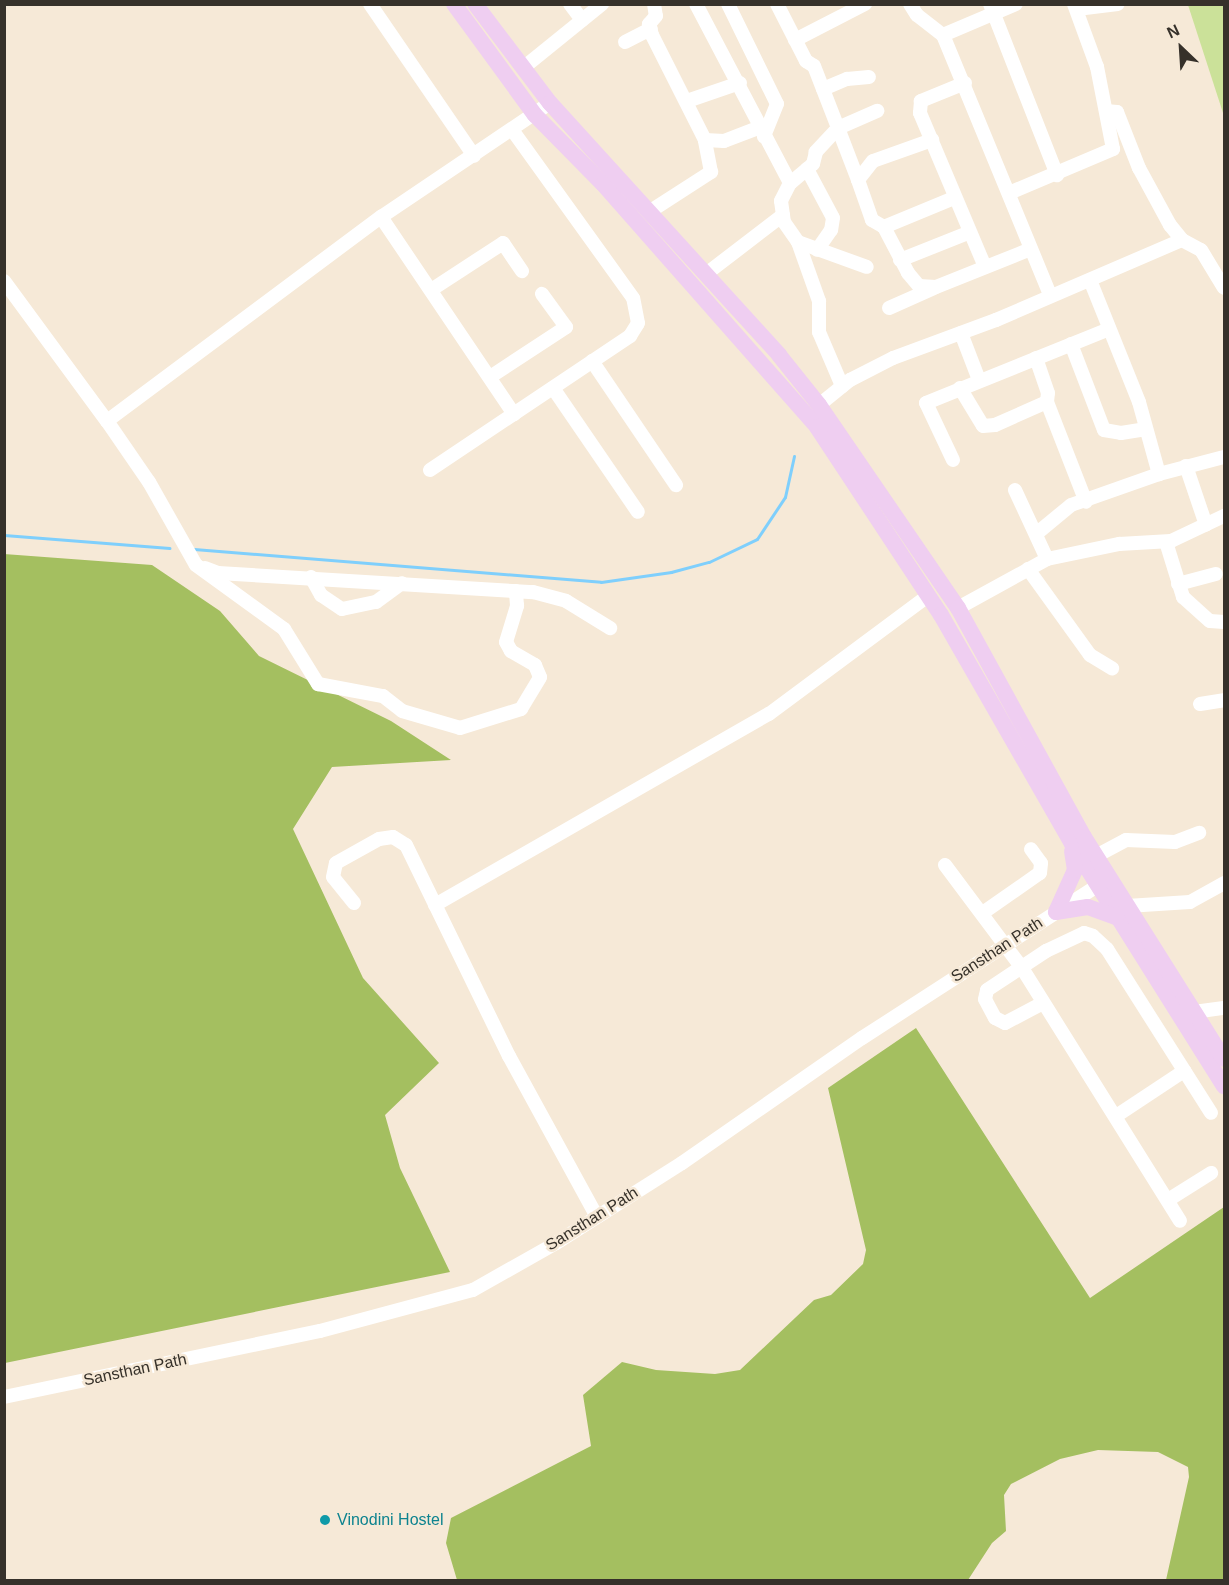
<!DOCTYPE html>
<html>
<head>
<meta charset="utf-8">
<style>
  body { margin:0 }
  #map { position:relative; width:1229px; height:1585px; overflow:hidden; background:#f6e9d7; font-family:Helvetica,sans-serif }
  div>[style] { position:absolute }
  .green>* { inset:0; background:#cbe199 }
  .forest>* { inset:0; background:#a4bf60 }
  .stream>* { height:3px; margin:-1.5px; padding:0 1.5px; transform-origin:1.5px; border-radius:1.5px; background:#7fcffc }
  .minor>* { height:14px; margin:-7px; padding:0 7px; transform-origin:7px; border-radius:7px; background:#fff }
  .major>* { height:16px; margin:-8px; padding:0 8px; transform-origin:8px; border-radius:8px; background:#efcef1 }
  .dots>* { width:16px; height:16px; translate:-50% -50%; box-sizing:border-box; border:3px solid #f6e9d7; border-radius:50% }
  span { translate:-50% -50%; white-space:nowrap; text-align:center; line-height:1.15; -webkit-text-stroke:5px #f6e9d7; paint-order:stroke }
  .street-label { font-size:16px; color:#36312a }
  .culture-label { font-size:16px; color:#0d838f }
  .left { translate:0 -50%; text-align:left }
  .frame { position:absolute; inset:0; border:6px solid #36312a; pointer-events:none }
  .north { position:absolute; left:1151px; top:18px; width:60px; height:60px; -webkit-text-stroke:4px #f6e9d7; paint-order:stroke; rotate:335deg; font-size:16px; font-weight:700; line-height:24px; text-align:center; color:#36312a }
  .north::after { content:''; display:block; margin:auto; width:21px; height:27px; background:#36312a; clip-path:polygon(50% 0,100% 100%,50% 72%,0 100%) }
</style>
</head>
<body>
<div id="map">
  <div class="green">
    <i style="clip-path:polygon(1188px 5px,1224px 5px,1224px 116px)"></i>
  </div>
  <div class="forest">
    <i style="clip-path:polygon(4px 554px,152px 565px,220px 611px,259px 656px,391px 721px,451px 760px,332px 767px,293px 829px,363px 978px,439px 1063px,385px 1115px,400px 1168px,450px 1272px,5px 1363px)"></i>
    <i style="clip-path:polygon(916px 1028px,1090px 1298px,1224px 1207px,1224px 1580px,1166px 1580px,1189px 1477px,1188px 1467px,1158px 1452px,1098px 1450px,1060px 1459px,1011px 1484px,1004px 1495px,1006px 1531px,992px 1543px,968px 1580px,457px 1580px,446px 1543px,451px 1518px,591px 1446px,583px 1395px,622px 1362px,656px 1370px,715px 1374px,740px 1370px,814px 1300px,831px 1295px,863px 1264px,866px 1250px,828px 1088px)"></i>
  </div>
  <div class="stream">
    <i style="left:4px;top:535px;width:166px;rotate:4.5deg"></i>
    <i style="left:194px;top:549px;width:408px;rotate:4.6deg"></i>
    <i style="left:601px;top:582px;width:71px;rotate:-8.1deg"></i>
    <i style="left:671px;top:572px;width:39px;rotate:-15deg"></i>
    <i style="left:709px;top:562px;width:53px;rotate:-25.6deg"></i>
    <i style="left:757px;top:539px;width:50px;rotate:-56.3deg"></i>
    <i style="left:785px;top:497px;width:42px;rotate:-77.6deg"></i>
  </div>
  <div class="minor">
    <i style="left:370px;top:4px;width:184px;rotate:55.6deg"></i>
    <i style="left:570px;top:4px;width:20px;rotate:53deg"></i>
    <i style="left:654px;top:4px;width:12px;rotate:81deg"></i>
    <i style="left:656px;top:16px;width:11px;rotate:131deg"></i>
    <i style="left:649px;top:24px;width:11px;rotate:75deg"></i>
    <i style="left:652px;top:35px;width:118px;rotate:63.2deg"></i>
    <i style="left:705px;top:140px;width:19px;rotate:3deg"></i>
    <i style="left:724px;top:141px;width:36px;rotate:-21deg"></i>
    <i style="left:696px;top:4px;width:202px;rotate:62.3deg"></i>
    <i style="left:728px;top:4px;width:111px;rotate:63.9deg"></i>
    <i style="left:777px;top:104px;width:35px;rotate:112deg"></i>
    <i style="left:777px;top:4px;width:64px;rotate:63deg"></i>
    <i style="left:806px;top:61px;width:9px;rotate:32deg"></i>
    <i style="left:814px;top:66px;width:66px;rotate:68.8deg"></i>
    <i style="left:838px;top:128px;width:33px;rotate:133deg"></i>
    <i style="left:816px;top:152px;width:12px;rotate:104deg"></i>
    <i style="left:813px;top:164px;width:30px;rotate:140deg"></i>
    <i style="left:790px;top:183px;width:20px;rotate:117deg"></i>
    <i style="left:781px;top:201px;width:21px;rotate:82deg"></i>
    <i style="left:784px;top:222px;width:24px;rotate:55deg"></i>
    <i style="left:798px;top:242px;width:73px;rotate:19.9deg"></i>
    <i style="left:910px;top:4px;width:13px;rotate:58deg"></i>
    <i style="left:917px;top:15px;width:33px;rotate:38deg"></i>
    <i style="left:943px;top:35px;width:281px;rotate:67.6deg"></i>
    <i style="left:990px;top:4px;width:184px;rotate:68.6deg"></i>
    <i style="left:1077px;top:9px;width:41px;rotate:-7deg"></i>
    <i style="left:943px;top:35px;width:79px;rotate:-23deg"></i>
    <i style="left:795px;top:40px;width:79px;rotate:-27.2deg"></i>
    <i style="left:625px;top:42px;width:29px;rotate:-27deg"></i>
    <i style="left:523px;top:68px;width:102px;rotate:-39deg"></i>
    <i style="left:965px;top:83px;width:48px;rotate:157.8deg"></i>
    <i style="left:921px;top:101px;width:12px;rotate:95deg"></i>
    <i style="left:920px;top:113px;width:167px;rotate:67.1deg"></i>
    <i style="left:823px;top:89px;width:26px;rotate:-23deg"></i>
    <i style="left:847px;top:79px;width:22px;rotate:-5deg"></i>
    <i style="left:687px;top:101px;width:56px;rotate:-18.8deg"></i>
    <i style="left:1106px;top:111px;width:11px;rotate:5deg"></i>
    <i style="left:1117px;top:112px;width:60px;rotate:68.6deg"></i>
    <i style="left:1139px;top:168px;width:65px;rotate:61.5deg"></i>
    <i style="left:1170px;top:225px;width:19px;rotate:51deg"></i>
    <i style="left:1182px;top:240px;width:21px;rotate:28deg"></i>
    <i style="left:1201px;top:250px;width:44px;rotate:58.8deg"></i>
    <i style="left:807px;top:169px;width:55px;rotate:62deg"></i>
    <i style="left:833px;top:218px;width:12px;rotate:99deg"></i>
    <i style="left:831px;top:230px;width:24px;rotate:125deg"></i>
    <i style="left:858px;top:180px;width:56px;rotate:-111deg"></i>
    <i style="left:838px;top:128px;width:43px;rotate:-23.6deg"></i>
    <i style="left:1009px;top:193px;width:113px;rotate:-22.9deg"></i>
    <i style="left:1113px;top:149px;width:84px;rotate:-101deg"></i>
    <i style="left:1097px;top:67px;width:67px;rotate:-110.1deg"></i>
    <i style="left:954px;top:198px;width:76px;rotate:157.5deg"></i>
    <i style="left:884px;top:227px;width:52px;rotate:62.4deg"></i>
    <i style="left:908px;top:273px;width:17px;rotate:50deg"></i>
    <i style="left:919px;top:286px;width:17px;rotate:3deg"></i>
    <i style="left:936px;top:287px;width:102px;rotate:-21.8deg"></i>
    <i style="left:649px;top:212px;width:74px;rotate:-32.8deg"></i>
    <i style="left:711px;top:172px;width:33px;rotate:-101deg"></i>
    <i style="left:381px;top:217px;width:238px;rotate:56deg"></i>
    <i style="left:884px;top:227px;width:14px;rotate:-150deg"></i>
    <i style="left:872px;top:220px;width:42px;rotate:-109.3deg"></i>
    <i style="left:858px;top:180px;width:24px;rotate:-52deg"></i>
    <i style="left:873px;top:161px;width:63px;rotate:-19.6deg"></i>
    <i style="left:798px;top:242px;width:63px;rotate:70.4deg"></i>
    <i style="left:819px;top:301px;width:31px;rotate:90deg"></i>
    <i style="left:819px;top:332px;width:59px;rotate:66.9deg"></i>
    <i style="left:900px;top:260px;width:73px;rotate:-21.7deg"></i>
    <i style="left:706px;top:274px;width:97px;rotate:-37.5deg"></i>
    <i style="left:1090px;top:280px;width:131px;rotate:68.1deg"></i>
    <i style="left:1139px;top:402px;width:75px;rotate:74.5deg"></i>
    <i style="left:4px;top:281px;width:174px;rotate:53.7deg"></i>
    <i style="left:107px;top:421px;width:342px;rotate:-36.7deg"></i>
    <i style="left:381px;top:217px;width:204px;rotate:-34deg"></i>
    <i style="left:431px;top:290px;width:86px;rotate:-33.1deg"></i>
    <i style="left:503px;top:243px;width:34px;rotate:56deg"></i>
    <i style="left:889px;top:308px;width:49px;rotate:-24deg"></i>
    <i style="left:961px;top:333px;width:50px;rotate:69deg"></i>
    <i style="left:1071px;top:344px;width:92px;rotate:69deg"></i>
    <i style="left:1104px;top:430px;width:17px;rotate:10deg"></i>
    <i style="left:1121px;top:433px;width:24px;rotate:-9deg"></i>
    <i style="left:592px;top:361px;width:150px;rotate:55.9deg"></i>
    <i style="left:490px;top:377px;width:91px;rotate:-33.3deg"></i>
    <i style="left:566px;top:327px;width:41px;rotate:-126deg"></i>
    <i style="left:553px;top:388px;width:150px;rotate:55.6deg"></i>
    <i style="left:960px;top:388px;width:44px;rotate:58.8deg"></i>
    <i style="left:983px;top:426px;width:12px;rotate:-5deg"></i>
    <i style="left:995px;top:425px;width:57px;rotate:-23.9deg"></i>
    <i style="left:1047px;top:402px;width:9px;rotate:-84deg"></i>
    <i style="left:1048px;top:393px;width:37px;rotate:-109deg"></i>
    <i style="left:1047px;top:402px;width:107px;rotate:68.7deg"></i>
    <i style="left:819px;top:405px;width:40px;rotate:-39deg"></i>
    <i style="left:850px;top:380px;width:48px;rotate:-27.1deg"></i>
    <i style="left:893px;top:358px;width:110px;rotate:-20.3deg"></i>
    <i style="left:996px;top:320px;width:202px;rotate:-23.3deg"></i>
    <i style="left:107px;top:421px;width:74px;rotate:55.5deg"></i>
    <i style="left:149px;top:482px;width:95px;rotate:60.5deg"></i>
    <i style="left:196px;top:565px;width:109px;rotate:36deg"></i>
    <i style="left:284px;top:629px;width:65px;rotate:58.3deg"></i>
    <i style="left:318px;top:684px;width:66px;rotate:10.5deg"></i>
    <i style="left:383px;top:696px;width:24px;rotate:38deg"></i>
    <i style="left:402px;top:711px;width:60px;rotate:16.3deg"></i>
    <i style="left:460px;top:728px;width:64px;rotate:-17.3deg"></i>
    <i style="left:521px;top:709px;width:37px;rotate:-59deg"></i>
    <i style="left:540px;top:677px;width:13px;rotate:-113deg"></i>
    <i style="left:535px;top:665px;width:28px;rotate:-150deg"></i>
    <i style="left:511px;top:651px;width:10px;rotate:-119deg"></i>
    <i style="left:506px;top:642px;width:38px;rotate:-73deg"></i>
    <i style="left:517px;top:606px;width:15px;rotate:-94deg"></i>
    <i style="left:953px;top:460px;width:63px;rotate:-115.3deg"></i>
    <i style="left:926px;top:403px;width:197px;rotate:-22deg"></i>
    <i style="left:1186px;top:466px;width:62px;rotate:71.3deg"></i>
    <i style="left:430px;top:470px;width:241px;rotate:-33.8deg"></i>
    <i style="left:630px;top:336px;width:15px;rotate:-58deg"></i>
    <i style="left:638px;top:323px;width:25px;rotate:-101deg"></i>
    <i style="left:633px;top:298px;width:206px;rotate:-125.7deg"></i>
    <i style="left:1015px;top:490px;width:76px;rotate:65.1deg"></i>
    <i style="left:1036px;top:534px;width:45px;rotate:-39.6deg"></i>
    <i style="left:1071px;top:505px;width:93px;rotate:-19.4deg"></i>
    <i style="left:1159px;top:474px;width:67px;rotate:-14.7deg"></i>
    <i style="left:1166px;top:542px;width:58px;rotate:72.8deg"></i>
    <i style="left:1183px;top:597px;width:36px;rotate:42deg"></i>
    <i style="left:1210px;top:621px;width:14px;rotate:4deg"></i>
    <i style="left:205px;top:568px;width:14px;rotate:21deg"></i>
    <i style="left:218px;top:573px;width:316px;rotate:3.5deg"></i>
    <i style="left:533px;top:592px;width:34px;rotate:15deg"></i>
    <i style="left:566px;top:601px;width:52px;rotate:31.5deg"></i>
    <i style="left:1028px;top:569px;width:106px;rotate:54.2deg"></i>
    <i style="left:1090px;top:655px;width:26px;rotate:31deg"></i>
    <i style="left:311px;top:577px;width:21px;rotate:61deg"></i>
    <i style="left:321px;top:595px;width:25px;rotate:34deg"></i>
    <i style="left:342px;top:609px;width:35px;rotate:-12deg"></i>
    <i style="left:376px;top:602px;width:32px;rotate:-36deg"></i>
    <i style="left:1178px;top:584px;width:39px;rotate:-15deg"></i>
    <i style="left:958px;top:608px;width:102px;rotate:-28.8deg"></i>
    <i style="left:1047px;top:559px;width:74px;rotate:-11.8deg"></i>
    <i style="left:1119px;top:544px;width:52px;rotate:-3.3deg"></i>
    <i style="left:1171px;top:541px;width:59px;rotate:-25.3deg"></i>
    <i style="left:1200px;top:704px;width:24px;rotate:-9deg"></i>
    <i style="left:1096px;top:856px;width:34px;rotate:-28deg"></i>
    <i style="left:1126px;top:840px;width:49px;rotate:2.3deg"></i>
    <i style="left:1175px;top:842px;width:26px;rotate:-21deg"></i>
    <i style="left:945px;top:865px;width:129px;rotate:53.2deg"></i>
    <i style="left:1022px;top:968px;width:298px;rotate:58deg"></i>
    <i style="left:354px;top:903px;width:33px;rotate:-129deg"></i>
    <i style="left:333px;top:877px;width:14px;rotate:-78deg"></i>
    <i style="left:336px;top:863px;width:49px;rotate:-29.2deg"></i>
    <i style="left:379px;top:839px;width:14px;rotate:-8deg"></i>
    <i style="left:393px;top:837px;width:15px;rotate:32deg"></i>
    <i style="left:406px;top:845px;width:235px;rotate:64deg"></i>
    <i style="left:509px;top:1056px;width:181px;rotate:61.3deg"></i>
    <i style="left:435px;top:905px;width:385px;rotate:-29.8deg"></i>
    <i style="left:769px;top:714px;width:198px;rotate:-36.6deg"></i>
    <i style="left:1127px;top:906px;width:63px;rotate:-3.6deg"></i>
    <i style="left:1190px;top:902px;width:39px;rotate:-29deg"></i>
    <i style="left:984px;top:912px;width:68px;rotate:-34.9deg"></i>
    <i style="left:1040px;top:873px;width:10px;rotate:-84deg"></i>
    <i style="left:1041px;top:863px;width:17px;rotate:-126deg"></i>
    <i style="left:1043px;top:1003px;width:43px;rotate:152.2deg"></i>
    <i style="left:1005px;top:1023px;width:11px;rotate:-153deg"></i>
    <i style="left:995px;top:1018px;width:21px;rotate:-118deg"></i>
    <i style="left:985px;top:999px;width:9px;rotate:-77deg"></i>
    <i style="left:987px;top:990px;width:71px;rotate:-33.5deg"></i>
    <i style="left:1046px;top:951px;width:42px;rotate:-25.3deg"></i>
    <i style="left:1084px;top:933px;width:9px;rotate:18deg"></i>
    <i style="left:1093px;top:936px;width:19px;rotate:43deg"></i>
    <i style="left:1107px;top:949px;width:194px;rotate:57.6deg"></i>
    <i style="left:1194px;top:1012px;width:30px;rotate:-8deg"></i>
    <i style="left:1116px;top:1116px;width:82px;rotate:-33.5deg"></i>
    <i style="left:1168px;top:1200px;width:51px;rotate:-32.1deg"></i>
    <i style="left:4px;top:1397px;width:323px;rotate:-11.8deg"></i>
    <i style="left:320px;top:1331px;width:158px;rotate:-15deg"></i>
    <i style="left:473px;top:1290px;width:95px;rotate:-29.5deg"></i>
    <i style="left:556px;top:1243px;width:149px;rotate:-32.4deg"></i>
    <i style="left:682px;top:1163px;width:219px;rotate:-34.8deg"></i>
    <i style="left:862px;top:1038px;width:289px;rotate:-32.9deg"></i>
  </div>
  <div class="major">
    <i style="left:454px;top:4px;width:137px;rotate:53.9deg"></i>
    <i style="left:535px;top:115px;width:97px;rotate:45.4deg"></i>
    <i style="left:603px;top:184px;width:324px;rotate:48.6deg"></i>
    <i style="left:817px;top:427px;width:225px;rotate:56.6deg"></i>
    <i style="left:941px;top:615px;width:264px;rotate:60.2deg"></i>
    <i style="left:1072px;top:844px;width:286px;rotate:57.9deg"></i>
    <i style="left:475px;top:4px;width:124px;rotate:52.9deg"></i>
    <i style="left:550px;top:103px;width:341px;rotate:47.7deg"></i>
    <i style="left:779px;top:355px;width:64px;rotate:51.3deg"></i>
    <i style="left:819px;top:405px;width:246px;rotate:55.6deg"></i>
    <i style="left:958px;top:608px;width:261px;rotate:61.2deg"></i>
    <i style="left:1084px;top:837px;width:262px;rotate:57.8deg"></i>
    <i style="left:1056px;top:912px;width:46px;rotate:-65.7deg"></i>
    <i style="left:1075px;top:870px;width:19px;rotate:-99deg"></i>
    <i style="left:1056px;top:912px;width:32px;rotate:-9deg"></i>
    <i style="left:1088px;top:907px;width:30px;rotate:20deg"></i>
  </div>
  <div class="dots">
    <i style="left:325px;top:1520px;background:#0f9aa8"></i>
  </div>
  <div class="street-label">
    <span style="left:997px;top:950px;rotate:-33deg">Sansthan Path</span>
    <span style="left:592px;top:1219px;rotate:-32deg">Sansthan Path</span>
    <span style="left:135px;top:1370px;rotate:-12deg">Sansthan Path</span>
  </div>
  <div class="culture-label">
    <span class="left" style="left:337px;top:1520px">Vinodini Hostel</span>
  </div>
  <div class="frame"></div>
  <div class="north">N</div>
</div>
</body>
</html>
